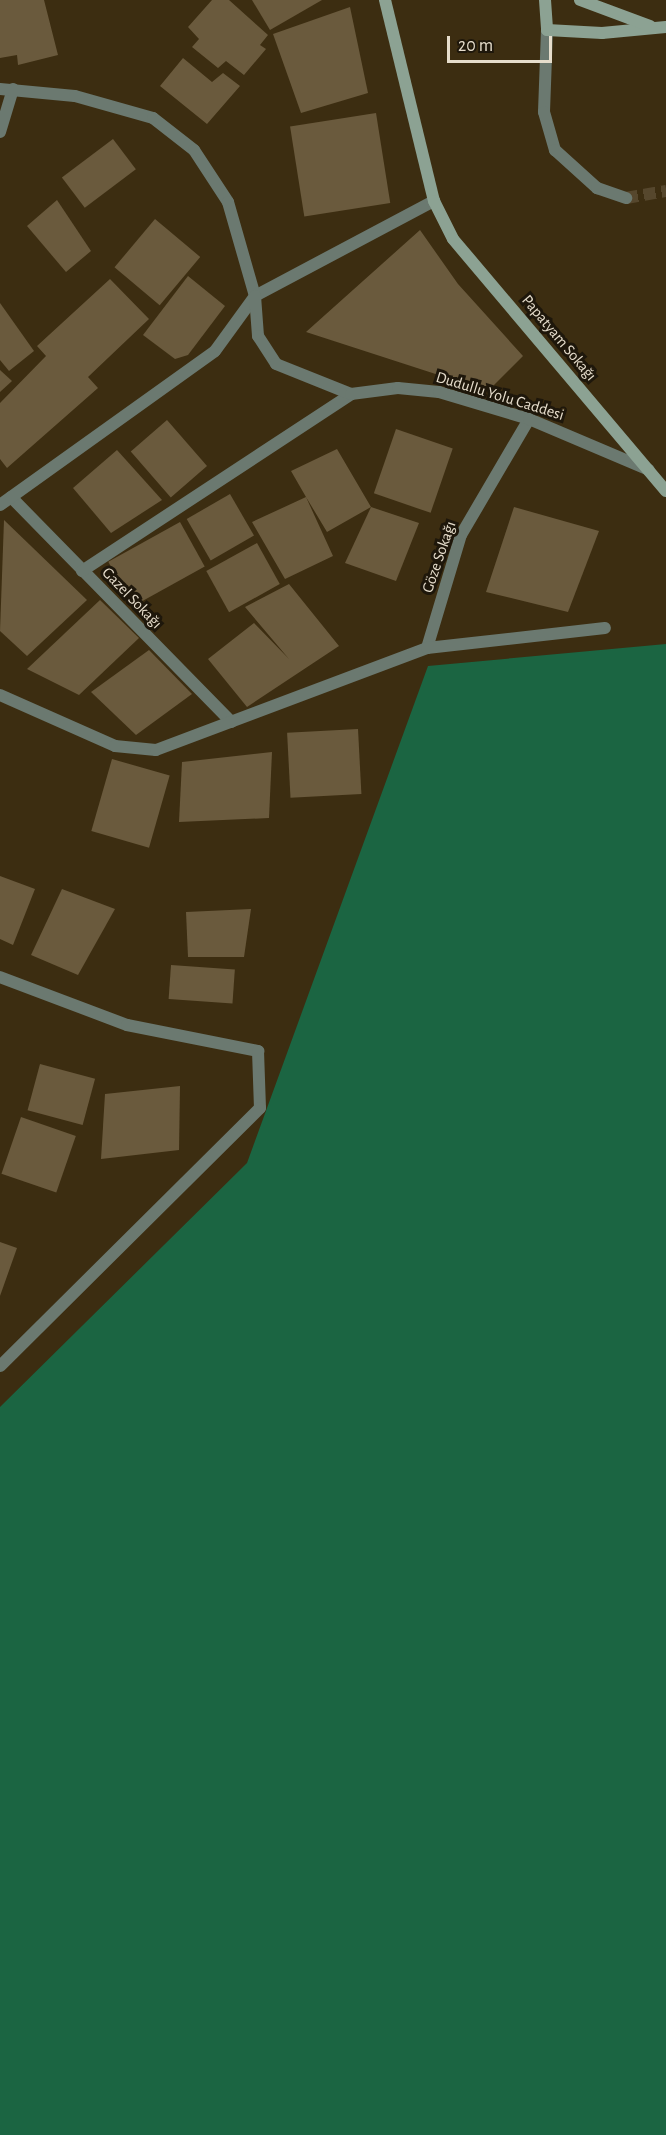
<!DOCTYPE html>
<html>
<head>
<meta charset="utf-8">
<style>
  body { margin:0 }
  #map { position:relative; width:666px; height:2135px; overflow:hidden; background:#3c2d11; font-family:"Alegreya Sans",sans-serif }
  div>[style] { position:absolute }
  .forest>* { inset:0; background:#1b6542 }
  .building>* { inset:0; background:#6a5a3d; transform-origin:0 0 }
  .minor-tunnel>* { height:12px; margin-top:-6px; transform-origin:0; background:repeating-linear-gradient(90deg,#56472d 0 12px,transparent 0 18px) }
  .minor>* { height:12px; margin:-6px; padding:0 6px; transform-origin:6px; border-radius:6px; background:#6b7970 }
  .tertiary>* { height:12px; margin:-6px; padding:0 6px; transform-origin:6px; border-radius:6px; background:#6b7970 }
  .secondary>* { height:12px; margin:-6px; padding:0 6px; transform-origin:6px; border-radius:6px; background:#8ca293 }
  span { translate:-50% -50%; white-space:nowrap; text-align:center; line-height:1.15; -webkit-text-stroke:6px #1e170b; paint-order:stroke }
  .street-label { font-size:16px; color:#e6ddcc }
  .scale { position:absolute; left:447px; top:36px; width:105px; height:27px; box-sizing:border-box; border:3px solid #e6ddcc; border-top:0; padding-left:8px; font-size:18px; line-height:21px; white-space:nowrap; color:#e6ddcc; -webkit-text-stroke:4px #1e170b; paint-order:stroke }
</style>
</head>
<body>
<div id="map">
  <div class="forest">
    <i style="clip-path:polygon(666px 644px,666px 2135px,0 2135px,0 1407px,247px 1163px,428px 666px)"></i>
  </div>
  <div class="building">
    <i style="clip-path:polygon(0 0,44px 0,58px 55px,18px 65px,17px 55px,0 58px)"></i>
    <i style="clip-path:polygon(212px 0,229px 0,268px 35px,260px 45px,266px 49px,244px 75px,226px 61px,218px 68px,192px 47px,199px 39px,188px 27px)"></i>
    <i style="clip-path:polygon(252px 0,322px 0,270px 30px)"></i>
    <i style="clip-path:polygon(350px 7px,368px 93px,301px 113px,273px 34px)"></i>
    <i style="clip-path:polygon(183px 58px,212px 82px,223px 73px,240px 86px,207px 124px,160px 86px)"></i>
    <i style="left:376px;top:113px;width:91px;height:87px;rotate:81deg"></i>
    <i style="left:113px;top:139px;width:38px;height:64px;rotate:53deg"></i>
    <i style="clip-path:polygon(57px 200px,91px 251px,66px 272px,27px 226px)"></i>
    <i style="left:155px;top:219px;width:59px;height:63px;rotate:40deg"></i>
    <i style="clip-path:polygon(420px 230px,458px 284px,523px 356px,488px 391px,306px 332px)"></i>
    <i style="clip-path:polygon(188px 276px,225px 306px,188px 355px,175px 359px,143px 335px)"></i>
    <i style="clip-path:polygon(110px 279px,149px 319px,88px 377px,98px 388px,7px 468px,0 459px,0 403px,46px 356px,37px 346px)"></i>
    <i style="clip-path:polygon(0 303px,34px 351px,9px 371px,0 360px)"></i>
    <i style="clip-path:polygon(0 370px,12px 381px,0 392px)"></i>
    <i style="left:167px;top:420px;width:61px;height:48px;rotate:49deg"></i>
    <i style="left:396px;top:429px;width:60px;height:68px;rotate:19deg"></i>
    <i style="clip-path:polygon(337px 449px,371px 507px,327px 532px,306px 497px,333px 556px,285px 579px,252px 522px,306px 497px,291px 471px)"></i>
    <i style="clip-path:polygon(117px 450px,162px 500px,111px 533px,73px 488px)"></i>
    <i style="left:230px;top:494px;width:48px;height:50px;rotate:60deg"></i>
    <i style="clip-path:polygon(371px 507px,419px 523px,396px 581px,345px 563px)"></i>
    <i style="clip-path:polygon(514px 507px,599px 531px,568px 612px,486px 592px)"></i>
    <i style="clip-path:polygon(4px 520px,87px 600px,27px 656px,0 631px)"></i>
    <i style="left:180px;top:522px;width:51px;height:82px;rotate:61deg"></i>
    <i style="left:257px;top:543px;width:47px;height:58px;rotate:61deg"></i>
    <i style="clip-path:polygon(289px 584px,339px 646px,247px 707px,208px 659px,254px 623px,289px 659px,245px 607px)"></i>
    <i style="clip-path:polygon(100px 600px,139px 638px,79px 695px,27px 669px)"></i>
    <i style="clip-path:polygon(149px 650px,192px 694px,136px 735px,91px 692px)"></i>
    <i style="left:358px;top:729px;width:65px;height:71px;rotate:87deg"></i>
    <i style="clip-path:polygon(272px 752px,269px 818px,179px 822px,182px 762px)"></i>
    <i style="left:112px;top:759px;width:60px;height:75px;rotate:16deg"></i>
    <i style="clip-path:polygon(0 876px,35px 889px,13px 945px,0 939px)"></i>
    <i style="clip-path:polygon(62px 889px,115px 909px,78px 975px,31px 955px)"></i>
    <i style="clip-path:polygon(251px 909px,244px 957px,188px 957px,186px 912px)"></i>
    <i style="left:171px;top:965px;width:64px;height:34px;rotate:4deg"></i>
    <i style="left:40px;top:1064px;width:57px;height:48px;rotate:15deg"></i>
    <i style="clip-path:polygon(180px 1086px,179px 1150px,101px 1159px,105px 1094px)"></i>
    <i style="left:21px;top:1117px;width:58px;height:60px;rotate:19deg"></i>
    <i style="clip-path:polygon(0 1242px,17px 1248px,0 1296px)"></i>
  </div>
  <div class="minor-tunnel">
    <i style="left:626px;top:198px;width:41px;rotate:-9.9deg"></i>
  </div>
  <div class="minor">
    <i style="left:547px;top:30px;width:82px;rotate:92.1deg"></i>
    <i style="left:544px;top:112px;width:40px;rotate:74deg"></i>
    <i style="left:555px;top:150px;width:57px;rotate:42.1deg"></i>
    <i style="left:597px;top:188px;width:31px;rotate:19deg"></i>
    <i style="left:0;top:132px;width:45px;rotate:-73.2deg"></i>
    <i style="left:11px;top:497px;width:315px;rotate:45.6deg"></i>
    <i style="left:0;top:505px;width:264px;rotate:-35.6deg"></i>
    <i style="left:215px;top:351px;width:68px;rotate:-54deg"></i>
    <i style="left:255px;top:296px;width:203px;rotate:-28deg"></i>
    <i style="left:82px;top:571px;width:322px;rotate:-33.3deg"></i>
    <i style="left:427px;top:648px;width:118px;rotate:-73.3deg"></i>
    <i style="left:461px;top:535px;width:134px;rotate:-59.6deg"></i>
    <i style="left:0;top:695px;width:126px;rotate:23.9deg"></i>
    <i style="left:115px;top:746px;width:41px;rotate:5.6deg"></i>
    <i style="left:156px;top:750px;width:290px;rotate:-20.6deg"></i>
    <i style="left:427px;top:648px;width:179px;rotate:-6.4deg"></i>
    <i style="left:0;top:977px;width:136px;rotate:20.7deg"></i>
    <i style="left:127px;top:1025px;width:134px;rotate:11.2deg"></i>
    <i style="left:258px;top:1051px;width:57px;rotate:88deg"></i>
    <i style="left:260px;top:1108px;width:366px;rotate:135.2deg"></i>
  </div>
  <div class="tertiary">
    <i style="left:0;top:89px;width:75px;rotate:5.3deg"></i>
    <i style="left:75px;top:96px;width:81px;rotate:15.8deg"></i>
    <i style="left:153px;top:118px;width:52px;rotate:38deg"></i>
    <i style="left:194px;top:150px;width:62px;rotate:56.8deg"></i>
    <i style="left:228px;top:202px;width:98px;rotate:74deg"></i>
    <i style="left:255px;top:296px;width:40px;rotate:85.7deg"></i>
    <i style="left:258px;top:336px;width:33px;rotate:57deg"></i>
    <i style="left:276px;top:364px;width:81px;rotate:21.8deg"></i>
    <i style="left:351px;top:394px;width:47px;rotate:-7.3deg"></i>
    <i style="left:398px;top:388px;width:41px;rotate:5.6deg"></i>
    <i style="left:439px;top:392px;width:94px;rotate:16.7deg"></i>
    <i style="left:529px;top:419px;width:130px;rotate:23deg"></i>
  </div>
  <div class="secondary">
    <i style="left:385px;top:0;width:207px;rotate:76.3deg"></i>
    <i style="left:434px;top:201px;width:42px;rotate:63.4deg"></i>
    <i style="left:453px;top:239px;width:330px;rotate:49.8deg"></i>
    <i style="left:545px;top:0;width:30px;rotate:86deg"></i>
    <i style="left:547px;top:30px;width:55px;rotate:3.1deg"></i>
    <i style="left:602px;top:33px;width:64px;rotate:-5.4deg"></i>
    <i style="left:580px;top:0;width:75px;rotate:20.4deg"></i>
  </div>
  <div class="street-label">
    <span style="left:559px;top:338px;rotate:50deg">Papatyam Sokağı</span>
    <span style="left:500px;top:396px;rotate:17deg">Dudullu Yolu Caddesi</span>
    <span style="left:439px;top:557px;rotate:-71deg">Göze Sokağı</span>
    <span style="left:132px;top:598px;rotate:46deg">Gazel Sokağı</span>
  </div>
  <div class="scale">20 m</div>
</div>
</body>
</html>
